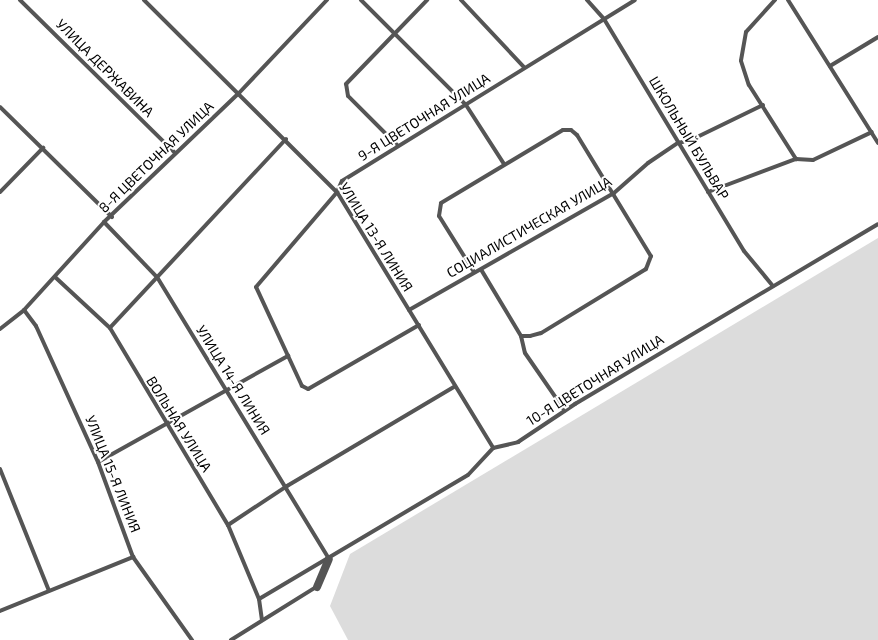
<!DOCTYPE html>
<html>
<head>
<meta charset="utf-8">
<style>
  body { margin:0 }
  #map { position:relative; width:878px; height:640px; overflow:hidden; background:#fff; font-family:"Exo 2",sans-serif }
  div>[style] { position:absolute }
  .green>* { inset:0; background:#dcdcdc }
  .lane>* { height:4px; margin:-2px; padding:0 2px; transform-origin:2px; border-radius:2px; background:#555 }
  .street>* { height:8px; margin:-4px; padding:0 4px; transform-origin:4px; border-radius:4px; background:#555 }
  span { translate:-50% -50%; white-space:nowrap; text-align:center; line-height:1.15; -webkit-text-stroke:4px #fff; paint-order:stroke }
  .street-label { font-size:14px; color:#000 }
</style>
</head>
<body>
<div id="map">
  <div class="green">
    <i style="clip-path:polygon(878px 238px,878px 640px,348px 640px,330px 606px,350px 554px)"></i>
  </div>
  <div class="lane">
    <i style="left:20px;top:0;width:218px;rotate:44.6deg"></i>
    <i style="left:144px;top:0;width:272px;rotate:44.9deg"></i>
    <i style="left:337px;top:192px;width:300px;rotate:58.6deg"></i>
    <i style="left:361px;top:0;width:148px;rotate:45deg"></i>
    <i style="left:466px;top:105px;width:70px;rotate:57.2deg"></i>
    <i style="left:461px;top:0;width:92px;rotate:46.8deg"></i>
    <i style="left:587px;top:0;width:25px;rotate:48deg"></i>
    <i style="left:604px;top:19px;width:271px;rotate:58.9deg"></i>
    <i style="left:744px;top:251px;width:45px;rotate:50.4deg"></i>
    <i style="left:775px;top:0;width:43px;rotate:132.2deg"></i>
    <i style="left:746px;top:32px;width:29px;rotate:100deg"></i>
    <i style="left:741px;top:61px;width:25px;rotate:72deg"></i>
    <i style="left:749px;top:85px;width:88px;rotate:57.6deg"></i>
    <i style="left:796px;top:159px;width:17px;rotate:3deg"></i>
    <i style="left:813px;top:160px;width:65px;rotate:-25.4deg"></i>
    <i style="left:788px;top:0;width:169px;rotate:57.8deg"></i>
    <i style="left:830px;top:66px;width:56px;rotate:-31.1deg"></i>
    <i style="left:0;top:107px;width:157px;rotate:44.5deg"></i>
    <i style="left:286px;top:139px;width:258px;rotate:133deg"></i>
    <i style="left:110px;top:328px;width:230px;rotate:59.1deg"></i>
    <i style="left:228px;top:525px;width:71px;rotate:-33.5deg"></i>
    <i style="left:287px;top:486px;width:194px;rotate:-30.7deg"></i>
    <i style="left:397px;top:145px;width:69px;rotate:-135deg"></i>
    <i style="left:348px;top:96px;width:12px;rotate:-99deg"></i>
    <i style="left:346px;top:84px;width:117px;rotate:-46deg"></i>
    <i style="left:0;top:192px;width:62px;rotate:-45.7deg"></i>
    <i style="left:708px;top:192px;width:94px;rotate:-20.6deg"></i>
    <i style="left:104px;top:222px;width:76px;rotate:46.1deg"></i>
    <i style="left:157px;top:277px;width:330px;rotate:58.6deg"></i>
    <i style="left:474px;top:272px;width:66px;rotate:-122deg"></i>
    <i style="left:439px;top:216px;width:13px;rotate:-81deg"></i>
    <i style="left:441px;top:203px;width:142px;rotate:-30.9deg"></i>
    <i style="left:563px;top:130px;width:8px"></i>
    <i style="left:571px;top:130px;width:8px;rotate:40deg"></i>
    <i style="left:577px;top:135px;width:142px;rotate:58.6deg"></i>
    <i style="left:651px;top:256px;width:14px;rotate:111deg"></i>
    <i style="left:646px;top:269px;width:123px;rotate:148.6deg"></i>
    <i style="left:541px;top:333px;width:11px;rotate:165deg"></i>
    <i style="left:530px;top:336px;width:9px;rotate:180deg"></i>
    <i style="left:521px;top:336px;width:76px;rotate:-121deg"></i>
    <i style="left:55px;top:277px;width:75px;rotate:42.8deg"></i>
    <i style="left:24px;top:310px;width:20px;rotate:53deg"></i>
    <i style="left:36px;top:326px;width:149px;rotate:65.5deg"></i>
    <i style="left:98px;top:462px;width:101px;rotate:69.8deg"></i>
    <i style="left:133px;top:557px;width:102px;rotate:54.6deg"></i>
    <i style="left:409px;top:310px;width:236px;rotate:-29.7deg"></i>
    <i style="left:614px;top:193px;width:45px;rotate:-41.4deg"></i>
    <i style="left:648px;top:163px;width:36px;rotate:-34deg"></i>
    <i style="left:678px;top:143px;width:13px;rotate:-13deg"></i>
    <i style="left:691px;top:140px;width:80px;rotate:-25.9deg"></i>
    <i style="left:419px;top:325px;width:128px;rotate:150deg"></i>
    <i style="left:308px;top:389px;width:7px;rotate:-153deg"></i>
    <i style="left:302px;top:386px;width:109px;rotate:-114.9deg"></i>
    <i style="left:256px;top:287px;width:125px;rotate:-49.5deg"></i>
    <i style="left:337px;top:192px;width:12px;rotate:-66deg"></i>
    <i style="left:342px;top:181px;width:344px;rotate:-31.7deg"></i>
    <i style="left:0;top:329px;width:31px;rotate:-38deg"></i>
    <i style="left:24px;top:310px;width:119px;rotate:-47.7deg"></i>
    <i style="left:104px;top:222px;width:187px;rotate:-43.7deg"></i>
    <i style="left:239px;top:93px;width:128px;rotate:-46.6deg"></i>
    <i style="left:521px;top:336px;width:17px;rotate:77deg"></i>
    <i style="left:525px;top:353px;width:70px;rotate:55.4deg"></i>
    <i style="left:98px;top:462px;width:218px;rotate:-29.2deg"></i>
    <i style="left:0;top:469px;width:131px;rotate:68.1deg"></i>
    <i style="left:228px;top:525px;width:80px;rotate:67.3deg"></i>
    <i style="left:259px;top:599px;width:21px;rotate:82deg"></i>
    <i style="left:259px;top:599px;width:243px;rotate:-30.7deg"></i>
    <i style="left:468px;top:475px;width:37px;rotate:-47deg"></i>
    <i style="left:493px;top:448px;width:26px;rotate:-13deg"></i>
    <i style="left:518px;top:442px;width:69px;rotate:-33.7deg"></i>
    <i style="left:575px;top:404px;width:352px;rotate:-30.7deg"></i>
    <i style="left:0;top:611px;width:144px;rotate:-22.1deg"></i>
    <i style="left:231px;top:640px;width:100px;rotate:-31.9deg"></i>
  </div>
  <div class="street">
    <i style="left:317px;top:587px;width:30px;rotate:-67deg"></i>
  </div>
  <div class="street-label">
    <span style="left:105px;top:68px;rotate:45deg">УЛИЦА ДЕРЖАВИНА</span>
    <span style="left:424px;top:117px;rotate:-32deg">9-Я ЦВЕТОЧНАЯ УЛИЦА</span>
    <span style="left:689px;top:138px;rotate:59deg">ШКОЛЬНЫЙ БУЛЬВАР</span>
    <span style="left:156px;top:157px;rotate:-44deg">8-Я ЦВЕТОЧНАЯ УЛИЦА</span>
    <span style="left:529px;top:227px;rotate:-30deg">СОЦИАЛИСТИЧЕСКАЯ УЛИЦА</span>
    <span style="left:376px;top:237px;rotate:58deg">УЛИЦА 13-Я ЛИНИЯ</span>
    <span style="left:233px;top:380px;rotate:58deg">УЛИЦА 14-Я ЛИНИЯ</span>
    <span style="left:595px;top:380px;rotate:-32deg">10-Я ЦВЕТОЧНАЯ УЛИЦА</span>
    <span style="left:179px;top:424px;rotate:58deg">ВОЛЬНАЯ УЛИЦА</span>
    <span style="left:113px;top:474px;rotate:68deg">УЛИЦА 15-Я ЛИНИЯ</span>
  </div>
</div>
</body>
</html>
